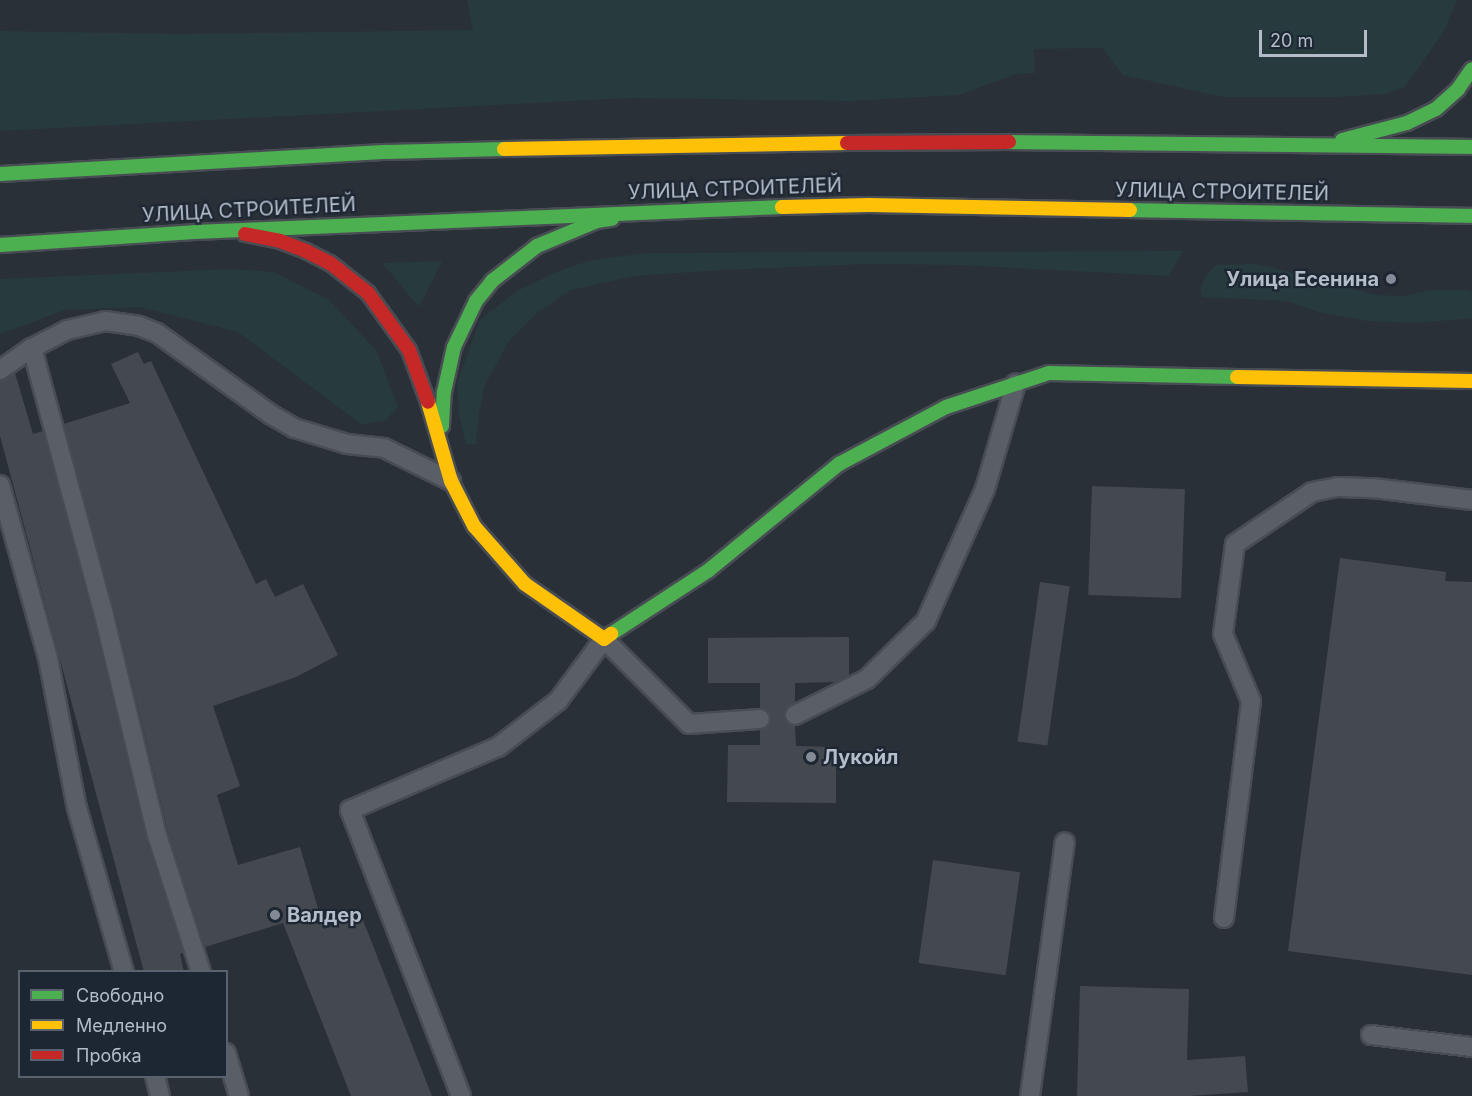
<!DOCTYPE html>
<html>
<head>
<meta charset="utf-8">
<style>
  body { margin:0 }
  #map { position:relative; width:1472px; height:1096px; overflow:hidden; background:#2a3038; font-family:Inter,sans-serif }
  div>[style] { position:absolute }
  .green>* { inset:0; background:#273a3e }
  .building>* { inset:0; background:#444950; transform-origin:0 0 }
  .roads { filter:drop-shadow(2px 0 #484c53) drop-shadow(-2px 0 #484c53) drop-shadow(0 2px #484c53) drop-shadow(0 -2px #484c53) }
  .lane>* { height:18px; margin:-9px; padding:0 9px; transform-origin:9px; border-radius:9px; background:#5a5e66 }
  .fast>* { height:14px; margin:-7px; padding:0 7px; transform-origin:7px; border-radius:7px; background:#4caf50 }
  .slow>* { height:14px; margin:-7px; padding:0 7px; transform-origin:7px; border-radius:7px; background:#ffc107 }
  .jam>* { height:14px; margin:-7px; padding:0 7px; transform-origin:7px; border-radius:7px; background:#c62828 }
  .dots>* { width:16px; height:16px; translate:-50% -50%; box-sizing:border-box; border:3px solid #1d2633; border-radius:50% }
  span { translate:-50% -50%; white-space:nowrap; text-align:center; line-height:1.15; -webkit-text-stroke:4.5px #1d2633; paint-order:stroke }
  .street-label { font-size:20px; color:#b4bcc9 }
  .poi-label { font-size:20px; color:#b4bcc9; font-weight:700 }
  .right { translate:-100% -50%; text-align:right }
  .left { translate:0 -50%; text-align:left }
  .legend { position:absolute; left:18px; top:970px; width:210px; height:108px; box-sizing:border-box; background:#1d2633; border:2px solid #59626f; margin:0; padding:8px 10px; list-style:none; font-size:18px; color:#b4bcc9 }
  .legend li { display:flex; align-items:center; gap:12px; height:30px }
  .legend b { width:30px; border:2px solid #59626f }
  .scale { position:absolute; left:1259px; top:30px; width:108px; height:27px; box-sizing:border-box; border:3px solid #b4bcc9; border-top:0; padding-left:8px; font-size:18px; line-height:21px; white-space:nowrap; color:#b4bcc9; -webkit-text-stroke:4px #1d2633; paint-order:stroke }
</style>
</head>
<body>
<div id="map">
  <div class="green">
    <i style="clip-path:polygon(467px 0,1457px 0,1444px 31px,1405px 87px,1385px 94px,1337px 97px,1223px 97px,1123px 75px,1102px 48px,1034px 49px,1035px 73px,1016px 74px,959px 95px,849px 101px,629px 98px,0 131px,0 31px,180px 34px,473px 30px)"></i>
    <i style="clip-path:polygon(1183px 251px,1169px 276px,960px 265px,867px 264px,721px 270px,635px 276px,571px 290px,537px 313px,509px 341px,485px 385px,479px 414px,476px 444px,466px 444px,459px 415px,457px 383px,480px 320px,517px 291px,556px 272px,588px 261px,645px 253px)"></i>
    <i style="clip-path:polygon(442px 261px,419px 307px,382px 263px)"></i>
    <i style="clip-path:polygon(1258px 264px,1376px 295px,1404px 296px,1433px 290px,1468px 290px,1472px 292px,1472px 318px,1418px 323px,1367px 321px,1318px 312px,1286px 301px,1202px 297px,1200px 290px,1205px 277px,1216px 265px)"></i>
    <i style="clip-path:polygon(231px 269px,274px 272px,329px 300px,376px 350px,398px 407px,386px 420px,362px 425px,238px 332px,140px 307px,65px 310px,0 334px,0 279px)"></i>
  </div>
  <div class="building">
    <i style="clip-path:polygon(138px 352px,144px 364px,151px 361px,256px 584px,266px 579px,275px 597px,303px 584px,338px 655px,296px 677px,213px 706px,240px 786px,217px 795px,238px 865px,300px 847px,324px 929px,361px 915px,432px 1096px,351px 1096px,283px 923px,205px 947px,168px 832px,115px 612px,64px 424px,130px 403px,111px 364px)"></i>
    <i style="clip-path:polygon(15px 373px,33px 434px,43px 431px,93px 618px,146px 838px,183px 953px,180px 954px,184px 972px,144px 972px,0 436px,0 381px)"></i>
    <i style="left:1092px;top:486px;width:93px;height:109px;rotate:2deg"></i>
    <i style="clip-path:polygon(1340px 558px,1446px 572px,1445px 581px,1472px 582px,1472px 975px,1288px 951px)"></i>
    <i style="left:1040px;top:582px;width:30px;height:161px;rotate:8deg"></i>
    <i style="clip-path:polygon(849px 637px,849px 675px,835px 682px,795px 683px,795px 702px,786px 708px,784px 714px,788px 724px,795px 726px,796px 746px,836px 747px,836px 803px,727px 802px,728px 745px,760px 745px,760px 730px,770px 724px,771px 718px,769px 712px,760px 708px,760px 683px,708px 683px,708px 638px)"></i>
    <i style="left:933px;top:860px;width:88px;height:104px;rotate:8deg"></i>
    <i style="clip-path:polygon(1080px 986px,1189px 989px,1187px 1060px,1245px 1056px,1248px 1092px,1188px 1096px,1077px 1096px)"></i>
  </div>
  <div class="roads">
    <div class="lane">
      <i style="left:32px;top:348px;width:277px;rotate:74.9deg"></i>
      <i style="left:104px;top:615px;width:226px;rotate:76.5deg"></i>
      <i style="left:157px;top:835px;width:144px;rotate:72.2deg"></i>
      <i style="left:0;top:370px;width:39px;rotate:-35deg"></i>
      <i style="left:32px;top:348px;width:39px;rotate:-27deg"></i>
      <i style="left:67px;top:330px;width:39px;rotate:-13deg"></i>
      <i style="left:105px;top:321px;width:34px;rotate:8deg"></i>
      <i style="left:139px;top:326px;width:19px;rotate:21deg"></i>
      <i style="left:157px;top:333px;width:139px;rotate:35.6deg"></i>
      <i style="left:270px;top:414px;width:28px;rotate:30deg"></i>
      <i style="left:294px;top:428px;width:55px;rotate:16.8deg"></i>
      <i style="left:347px;top:444px;width:37px;rotate:6deg"></i>
      <i style="left:384px;top:448px;width:75px;rotate:26.2deg"></i>
      <i style="left:0;top:485px;width:180px;rotate:74.5deg"></i>
      <i style="left:48px;top:658px;width:153px;rotate:79.1deg"></i>
      <i style="left:77px;top:808px;width:171px;rotate:74deg"></i>
      <i style="left:795px;top:715px;width:80px;rotate:-26.6deg"></i>
      <i style="left:867px;top:679px;width:83px;rotate:-44.5deg"></i>
      <i style="left:926px;top:621px;width:145px;rotate:-65.9deg"></i>
      <i style="left:985px;top:489px;width:110px;rotate:-73.7deg"></i>
      <i style="left:1224px;top:918px;width:219px;rotate:-82.9deg"></i>
      <i style="left:1251px;top:701px;width:73px;rotate:-112.7deg"></i>
      <i style="left:1223px;top:634px;width:91px;rotate:-82.4deg"></i>
      <i style="left:1235px;top:544px;width:93px;rotate:-34deg"></i>
      <i style="left:1312px;top:492px;width:26px;rotate:-11deg"></i>
      <i style="left:1338px;top:487px;width:35px;rotate:2deg"></i>
      <i style="left:1373px;top:488px;width:100px;rotate:6.9deg"></i>
      <i style="left:1371px;top:1035px;width:102px;rotate:6.8deg"></i>
      <i style="left:226px;top:1053px;width:45px;rotate:73.2deg"></i>
      <i style="left:155px;top:1076px;width:21px;rotate:76deg"></i>
      <i style="left:461px;top:1096px;width:307px;rotate:-111.2deg"></i>
      <i style="left:350px;top:810px;width:161px;rotate:-23.1deg"></i>
      <i style="left:498px;top:747px;width:76px;rotate:-37.5deg"></i>
      <i style="left:558px;top:701px;width:77px;rotate:-53.4deg"></i>
      <i style="left:604px;top:639px;width:120px;rotate:45deg"></i>
      <i style="left:689px;top:724px;width:71px;rotate:-4deg"></i>
      <i style="left:1030px;top:1096px;width:256px;rotate:-82.2deg"></i>
    </div>
    <div class="fast">
      <i style="left:1342px;top:140px;width:67px;rotate:-14.7deg"></i>
      <i style="left:1407px;top:123px;width:32px;rotate:-26deg"></i>
      <i style="left:1436px;top:109px;width:30px;rotate:-42deg"></i>
      <i style="left:1458px;top:89px;width:24px;rotate:-55deg"></i>
      <i style="left:1009px;top:142px;width:463px;rotate:0.6deg"></i>
      <i style="left:0;top:174px;width:388px;rotate:-3.3deg"></i>
      <i style="left:387px;top:152px;width:117px;rotate:-1.5deg"></i>
      <i style="left:1130px;top:210px;width:342px;rotate:1deg"></i>
      <i style="left:0;top:245px;width:195px;rotate:-3.8deg"></i>
      <i style="left:195px;top:232px;width:588px;rotate:-2.44deg"></i>
      <i style="left:442px;top:426px;width:34px;rotate:-87deg"></i>
      <i style="left:444px;top:392px;width:46px;rotate:-77.5deg"></i>
      <i style="left:454px;top:347px;width:51px;rotate:-64.4deg"></i>
      <i style="left:476px;top:301px;width:26px;rotate:-51deg"></i>
      <i style="left:492px;top:281px;width:57px;rotate:-37.9deg"></i>
      <i style="left:537px;top:246px;width:65px;rotate:-22.6deg"></i>
      <i style="left:597px;top:221px;width:15px;rotate:-8deg"></i>
      <i style="left:611px;top:634px;width:117px;rotate:-33.1deg"></i>
      <i style="left:709px;top:570px;width:168px;rotate:-39.2deg"></i>
      <i style="left:839px;top:464px;width:121px;rotate:-28deg"></i>
      <i style="left:946px;top:407px;width:108px;rotate:-18.3deg"></i>
      <i style="left:1049px;top:373px;width:188px;rotate:1.2deg"></i>
    </div>
    <div class="slow">
      <i style="left:504px;top:149px;width:343px;rotate:-1deg"></i>
      <i style="left:782px;top:207px;width:87px;rotate:-1.3deg"></i>
      <i style="left:869px;top:205px;width:261px;rotate:1.1deg"></i>
      <i style="left:1237px;top:377px;width:235px;rotate:1deg"></i>
      <i style="left:428px;top:402px;width:82px;rotate:73.8deg"></i>
      <i style="left:451px;top:481px;width:51px;rotate:62.9deg"></i>
      <i style="left:474px;top:526px;width:77px;rotate:48.7deg"></i>
      <i style="left:525px;top:584px;width:96px;rotate:34.8deg"></i>
      <i style="left:604px;top:639px;width:9px;rotate:-36deg"></i>
    </div>
    <div class="jam">
      <i style="left:847px;top:143px;width:162px;rotate:-0.4deg"></i>
      <i style="left:245px;top:234px;width:36px;rotate:11deg"></i>
      <i style="left:280px;top:241px;width:28px;rotate:21deg"></i>
      <i style="left:306px;top:251px;width:27px;rotate:27deg"></i>
      <i style="left:330px;top:263px;width:48px;rotate:38.3deg"></i>
      <i style="left:368px;top:293px;width:70px;rotate:54.3deg"></i>
      <i style="left:409px;top:350px;width:55px;rotate:69.9deg"></i>
    </div>
  </div>
  <div class="dots">
    <i style="left:1391px;top:279px;background:#848b96"></i>
    <i style="left:811px;top:757px;background:#848b96"></i>
    <i style="left:275px;top:915px;background:#848b96"></i>
  </div>
  <div class="street-label">
    <span style="left:735px;top:189px;rotate:-2deg">УЛИЦА СТРОИТЕЛЕЙ</span>
    <span style="left:1222px;top:192px;rotate:1deg">УЛИЦА СТРОИТЕЛЕЙ</span>
    <span style="left:249px;top:210px;rotate:-3deg">УЛИЦА СТРОИТЕЛЕЙ</span>
  </div>
  <div class="poi-label">
    <span class="right" style="left:1379px;top:279px">Улица Есенина</span>
    <span class="left" style="left:823px;top:757px">Лукойл</span>
    <span class="left" style="left:287px;top:915px">Валдер</span>
  </div>
  <ul class="legend">
  <li><b style="height:8px;background:#4caf50"></b>Свободно</li>
  <li><b style="height:8px;background:#ffc107"></b>Медленно</li>
  <li><b style="height:8px;background:#c62828"></b>Пробка</li>
  </ul>
  <div class="scale">20 m</div>
</div>
</body>
</html>
